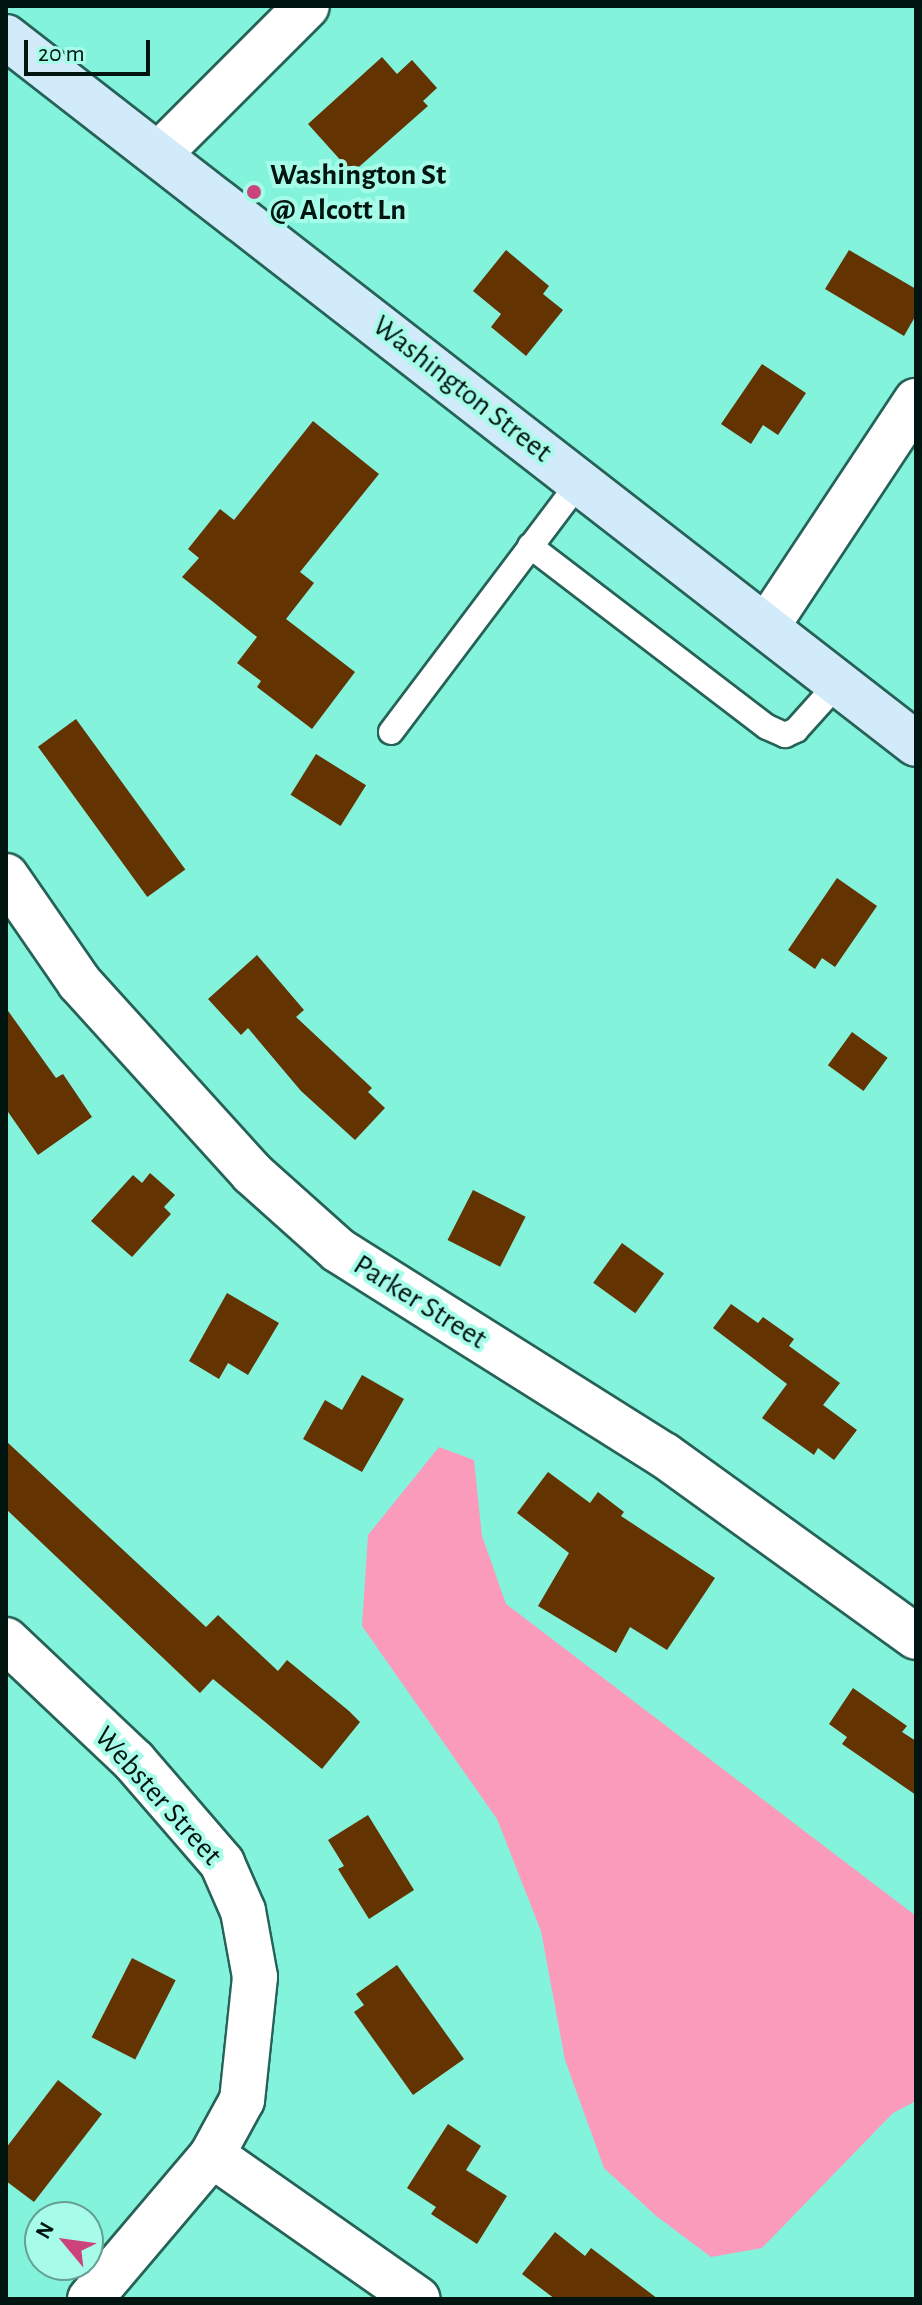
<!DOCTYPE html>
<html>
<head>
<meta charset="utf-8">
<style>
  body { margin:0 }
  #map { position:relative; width:922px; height:2305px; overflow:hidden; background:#84f3dc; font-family:"Alegreya Sans",sans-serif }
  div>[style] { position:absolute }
  .green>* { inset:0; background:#fb9bbb }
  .building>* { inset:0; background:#633301; transform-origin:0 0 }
  .roads { filter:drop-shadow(2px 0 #266257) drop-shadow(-2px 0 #266257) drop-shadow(0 2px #266257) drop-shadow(0 -2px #266257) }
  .service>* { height:24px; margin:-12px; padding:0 12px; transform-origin:12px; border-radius:12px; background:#fff }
  .minor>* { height:44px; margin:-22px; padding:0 22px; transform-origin:22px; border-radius:22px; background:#fff }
  .secondary>* { height:44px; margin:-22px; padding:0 22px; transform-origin:22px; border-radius:22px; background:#d2ebfb }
  .dots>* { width:22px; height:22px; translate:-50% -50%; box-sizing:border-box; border:4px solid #a7fce9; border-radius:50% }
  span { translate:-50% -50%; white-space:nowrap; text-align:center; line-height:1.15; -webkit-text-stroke:8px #a7fce9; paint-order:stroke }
  .poi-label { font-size:30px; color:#001410; font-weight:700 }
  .left { translate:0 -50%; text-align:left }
  .street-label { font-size:30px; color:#001410 }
  .frame { position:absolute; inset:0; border:8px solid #001410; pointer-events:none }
  .north { position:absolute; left:24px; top:2201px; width:80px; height:80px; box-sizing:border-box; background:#a7fce9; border:2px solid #649f92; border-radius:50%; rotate:299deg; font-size:22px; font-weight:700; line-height:32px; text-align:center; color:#001410 }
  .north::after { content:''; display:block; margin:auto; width:28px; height:36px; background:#cc427b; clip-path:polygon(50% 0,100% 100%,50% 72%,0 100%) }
  .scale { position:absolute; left:24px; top:40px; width:126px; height:36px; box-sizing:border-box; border:4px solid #001410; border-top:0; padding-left:10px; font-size:24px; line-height:28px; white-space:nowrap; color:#001410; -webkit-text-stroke:6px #a7fce9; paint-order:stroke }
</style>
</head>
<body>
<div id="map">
  <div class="green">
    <i style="clip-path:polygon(439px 1447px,474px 1460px,482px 1536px,506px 1604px,916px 1916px,916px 2101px,893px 2113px,762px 2248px,711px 2257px,655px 2215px,604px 2168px,565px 2060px,541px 1931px,497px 1819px,362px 1626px,368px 1535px)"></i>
  </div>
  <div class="building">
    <i style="clip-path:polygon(382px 57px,397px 74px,412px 60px,437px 88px,423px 101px,428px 106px,352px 173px,308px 124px)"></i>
    <i style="clip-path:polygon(506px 250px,549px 286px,543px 294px,563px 310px,526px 356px,491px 327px,501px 314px,473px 291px)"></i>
    <i style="clip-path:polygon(849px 250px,916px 289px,916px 315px,904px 336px,825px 289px)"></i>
    <i style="clip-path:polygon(762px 364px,806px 393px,778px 435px,763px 425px,751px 444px,721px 424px)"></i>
    <i style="clip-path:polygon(313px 421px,379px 474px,300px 572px,314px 583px,286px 619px,355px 672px,312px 729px,257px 687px,261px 681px,237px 663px,257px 637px,182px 577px,199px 558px,188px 549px,220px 509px,234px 520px)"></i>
    <i style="left:76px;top:719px;width:186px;height:47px;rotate:54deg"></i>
    <i style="left:316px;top:754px;width:59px;height:48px;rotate:32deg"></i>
    <i style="clip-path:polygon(837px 878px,877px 906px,835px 967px,822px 958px,815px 969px,788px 950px)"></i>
    <i style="clip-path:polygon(257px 955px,304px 1010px,296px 1017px,372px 1088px,368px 1092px,385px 1108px,355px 1140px,301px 1091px,248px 1028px,241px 1035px,208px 999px)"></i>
    <i style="clip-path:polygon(6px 1008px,56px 1078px,63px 1074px,92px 1117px,38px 1155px,6px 1109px)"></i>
    <i style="left:852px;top:1032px;width:44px;height:41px;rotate:36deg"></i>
    <i style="clip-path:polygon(150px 1173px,175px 1195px,164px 1207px,171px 1214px,132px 1257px,91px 1221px,133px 1175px,142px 1183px)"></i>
    <i style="left:473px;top:1190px;width:59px;height:56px;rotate:27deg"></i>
    <i style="left:622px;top:1243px;width:52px;height:49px;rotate:36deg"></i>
    <i style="clip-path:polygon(227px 1293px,279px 1323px,248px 1375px,228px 1363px,219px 1379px,189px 1361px)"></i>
    <i style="clip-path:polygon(731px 1304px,758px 1323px,763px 1317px,794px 1339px,789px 1346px,840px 1383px,823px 1405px,857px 1430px,834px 1460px,818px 1448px,814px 1455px,762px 1418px,787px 1384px,713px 1328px)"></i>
    <i style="clip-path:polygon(362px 1375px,404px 1399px,362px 1472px,303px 1439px,325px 1400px,342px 1410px)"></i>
    <i style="clip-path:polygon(6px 1441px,206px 1627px,218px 1615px,278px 1671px,287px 1660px,349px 1711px,360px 1722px,322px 1769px,213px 1679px,200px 1693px,6px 1509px)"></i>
    <i style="clip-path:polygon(548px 1472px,590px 1503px,598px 1492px,624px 1512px,621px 1516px,715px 1578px,667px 1650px,630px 1627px,616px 1653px,538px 1606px,569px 1553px,517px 1513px)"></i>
    <i style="clip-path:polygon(853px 1688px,907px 1726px,902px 1732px,916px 1741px,916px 1795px,842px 1744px,847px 1737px,829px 1724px)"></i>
    <i style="clip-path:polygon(368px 1815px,414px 1890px,369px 1919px,338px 1869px,344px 1866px,328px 1840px)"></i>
    <i style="left:132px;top:1958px;width:49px;height:89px;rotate:27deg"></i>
    <i style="clip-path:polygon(397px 1965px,464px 2059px,413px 2095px,354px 2012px,364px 2005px,356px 1994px)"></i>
    <i style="clip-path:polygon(58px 2080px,102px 2114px,34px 2202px,6px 2181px,6px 2148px)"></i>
    <i style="clip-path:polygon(448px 2124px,481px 2146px,466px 2170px,507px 2196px,477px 2244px,431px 2214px,436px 2207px,407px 2188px)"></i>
    <i style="clip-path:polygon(555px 2232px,585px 2256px,591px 2248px,658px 2299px,555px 2299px,522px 2274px)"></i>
  </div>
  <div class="roads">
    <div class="service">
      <i style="left:530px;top:546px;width:298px;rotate:37.4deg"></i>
      <i style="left:767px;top:727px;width:20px;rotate:24deg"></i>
      <i style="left:785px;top:735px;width:12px;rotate:-24deg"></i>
      <i style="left:796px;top:730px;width:64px;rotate:-48.1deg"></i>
      <i style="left:391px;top:732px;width:314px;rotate:-53deg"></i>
    </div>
    <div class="minor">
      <i style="left:159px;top:154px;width:209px;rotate:-45deg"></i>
      <i style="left:767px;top:626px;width:270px;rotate:-56.5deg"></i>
      <i style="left:6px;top:876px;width:129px;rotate:55.4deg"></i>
      <i style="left:79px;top:982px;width:258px;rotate:47.8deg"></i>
      <i style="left:252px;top:1173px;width:115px;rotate:41.8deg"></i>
      <i style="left:338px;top:1250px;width:385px;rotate:32.2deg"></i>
      <i style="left:664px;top:1455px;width:311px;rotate:35.8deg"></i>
      <i style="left:6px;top:1640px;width:176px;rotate:43.4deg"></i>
      <i style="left:134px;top:1761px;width:135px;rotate:49.2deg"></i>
      <i style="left:222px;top:1863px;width:52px;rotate:66.4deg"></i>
      <i style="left:243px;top:1911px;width:67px;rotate:79.7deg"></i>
      <i style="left:255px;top:1977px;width:124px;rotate:96deg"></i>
      <i style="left:242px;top:2100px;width:63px;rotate:118.6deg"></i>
      <i style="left:212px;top:2155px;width:251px;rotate:35deg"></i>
      <i style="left:90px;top:2299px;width:189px;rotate:-49.7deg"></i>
    </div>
    <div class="secondary">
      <i style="left:6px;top:37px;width:1152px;rotate:37.84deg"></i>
    </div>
  </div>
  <div class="dots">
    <i style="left:254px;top:192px;background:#cc427b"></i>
  </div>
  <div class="poi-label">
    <span class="left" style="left:270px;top:192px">Washington St<br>@ Alcott Ln</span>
  </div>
  <div class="street-label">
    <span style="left:462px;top:389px;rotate:38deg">Washington Street</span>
    <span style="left:420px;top:1302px;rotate:32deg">Parker Street</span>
    <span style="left:158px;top:1796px;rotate:48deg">Webster Street</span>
  </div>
  <div class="frame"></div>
  <div class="north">N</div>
  <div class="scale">20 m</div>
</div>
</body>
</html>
